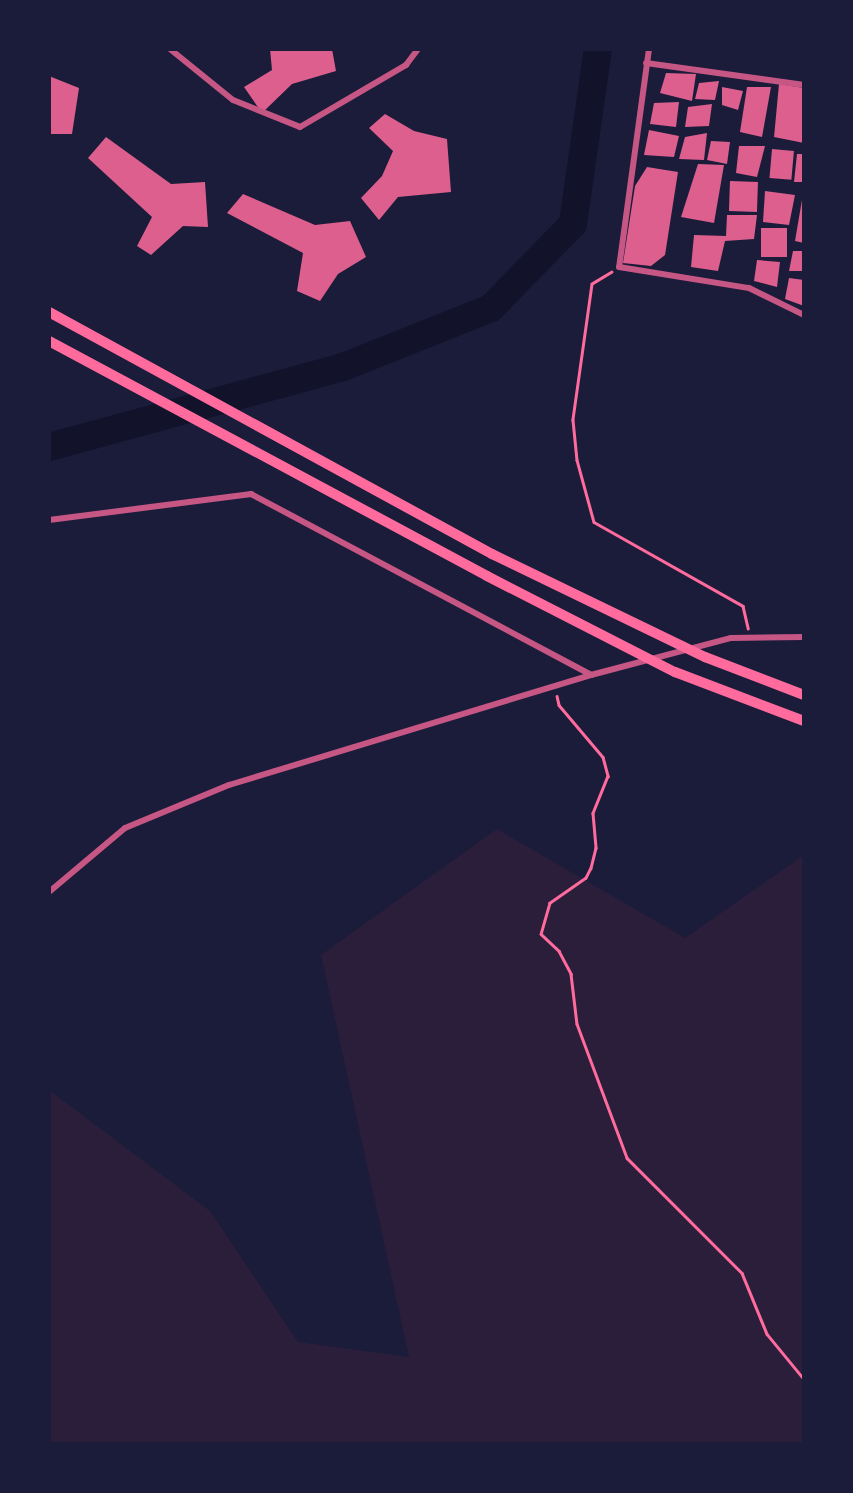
<!DOCTYPE html>
<html>
<head>
<meta charset="utf-8">
<style>
  body { margin:0 }
  #map { position:relative; width:853px; height:1493px; overflow:hidden; background:#1b1b3a; font-family:Georgia,serif }
  div>[style] { position:absolute }
  .green>* { inset:0; background:#2a1e3b }
  .river>* { height:28px; margin:-14px; padding:0 14px; transform-origin:14px; border-radius:14px; background:#12122b }
  .building>* { inset:0; background:#dd5f8e; transform-origin:0 0 }
  .path>* { height:2.5px; margin:-1.25px; padding:0 1.25px; transform-origin:1.25px; border-radius:1.25px; background:#ff6b9d }
  .minor>* { height:6px; margin:-3px; padding:0 3px; transform-origin:3px; border-radius:3px; background:#c65784 }
  .trunk>* { height:10px; margin:-5px; padding:0 5px; transform-origin:5px; border-radius:5px; background:#ff6b9d }
  span { translate:-50% -50%; white-space:nowrap; text-align:center; line-height:1.15; -webkit-text-stroke:7px #1b1b3a; paint-order:stroke }
  .frame { position:absolute; inset:0; border:51px solid #1b1b3a; pointer-events:none }
</style>
</head>
<body>
<div id="map">
  <div class="green">
    <i style="clip-path:polygon(497px 829px,685px 938px,804px 855px,804px 1444px,49px 1444px,49px 1090px,210px 1211px,298px 1342px,409px 1357px,321px 955px)"></i>
  </div>
  <div class="river">
    <i style="left:49px;top:447px;width:305px;rotate:-15.2deg"></i>
    <i style="left:343px;top:367px;width:159px;rotate:-21.7deg"></i>
    <i style="left:491px;top:308px;width:117px;rotate:-45.7deg"></i>
    <i style="left:573px;top:224px;width:177px;rotate:-81.9deg"></i>
  </div>
  <div class="building">
    <i style="clip-path:polygon(270px 49px,332px 49px,336px 71px,292px 84px,262px 113px,244px 87px,272px 70px)"></i>
    <i style="clip-path:polygon(666px 73px,696px 74px,692px 101px,660px 93px)"></i>
    <i style="clip-path:polygon(49px 76px,79px 88px,72px 134px,49px 134px)"></i>
    <i style="clip-path:polygon(719px 81px,715px 100px,695px 99px,699px 83px)"></i>
    <i style="clip-path:polygon(779px 84px,804px 88px,804px 143px,774px 137px)"></i>
    <i style="clip-path:polygon(722px 87px,743px 91px,738px 110px,722px 105px)"></i>
    <i style="clip-path:polygon(747px 87px,771px 87px,762px 137px,740px 132px)"></i>
    <i style="clip-path:polygon(679px 102px,676px 127px,650px 124px,654px 103px)"></i>
    <i style="clip-path:polygon(712px 104px,709px 126px,685px 127px,688px 107px)"></i>
    <i style="clip-path:polygon(385px 114px,414px 131px,447px 139px,451px 192px,398px 197px,379px 220px,361px 198px,382px 176px,393px 151px,369px 128px)"></i>
    <i style="clip-path:polygon(649px 130px,679px 136px,674px 157px,644px 155px)"></i>
    <i style="clip-path:polygon(707px 133px,704px 160px,679px 159px,685px 137px)"></i>
    <i style="clip-path:polygon(106px 137px,171px 184px,205px 182px,208px 227px,183px 226px,151px 255px,137px 246px,152px 217px,88px 158px)"></i>
    <i style="clip-path:polygon(711px 141px,730px 142px,727px 164px,707px 160px)"></i>
    <i style="clip-path:polygon(739px 146px,765px 146px,757px 177px,736px 173px)"></i>
    <i style="left:772px;top:149px;width:22px;height:29px;rotate:5deg"></i>
    <i style="clip-path:polygon(797px 154px,804px 154px,804px 182px,794px 182px)"></i>
    <i style="clip-path:polygon(698px 164px,724px 165px,714px 223px,681px 217px)"></i>
    <i style="clip-path:polygon(647px 167px,678px 172px,665px 255px,651px 266px,623px 263px,635px 186px)"></i>
    <i style="left:730px;top:181px;width:28px;height:30px;rotate:2deg"></i>
    <i style="clip-path:polygon(804px 188px,804px 243px,795px 241px)"></i>
    <i style="clip-path:polygon(765px 191px,795px 195px,789px 225px,763px 222px)"></i>
    <i style="clip-path:polygon(243px 194px,315px 225px,350px 221px,366px 257px,338px 274px,320px 301px,297px 291px,303px 253px,227px 213px)"></i>
    <i style="clip-path:polygon(727px 215px,757px 215px,754px 239px,725px 241px,718px 271px,691px 267px,694px 235px,726px 236px)"></i>
    <i style="left:761px;top:228px;width:26px;height:29px"></i>
    <i style="clip-path:polygon(793px 251px,804px 251px,804px 271px,789px 271px)"></i>
    <i style="clip-path:polygon(757px 260px,780px 262px,777px 287px,754px 281px)"></i>
    <i style="clip-path:polygon(789px 278px,804px 280px,804px 306px,785px 299px)"></i>
  </div>
  <div class="path">
    <i style="left:612px;top:272px;width:23px;rotate:149deg"></i>
    <i style="left:592px;top:284px;width:137px;rotate:98deg"></i>
    <i style="left:573px;top:420px;width:40px;rotate:84.3deg"></i>
    <i style="left:577px;top:460px;width:64px;rotate:74.7deg"></i>
    <i style="left:594px;top:522px;width:171px;rotate:29.4deg"></i>
    <i style="left:743px;top:606px;width:23px;rotate:77deg"></i>
    <i style="left:557px;top:696px;width:9px;rotate:77deg"></i>
    <i style="left:559px;top:705px;width:68px;rotate:49.8deg"></i>
    <i style="left:603px;top:757px;width:20px;rotate:75deg"></i>
    <i style="left:608px;top:776px;width:40px;rotate:112deg"></i>
    <i style="left:593px;top:813px;width:35px;rotate:85deg"></i>
    <i style="left:596px;top:848px;width:21px;rotate:104deg"></i>
    <i style="left:591px;top:868px;width:11px;rotate:117deg"></i>
    <i style="left:586px;top:878px;width:44px;rotate:145.2deg"></i>
    <i style="left:550px;top:903px;width:32px;rotate:106deg"></i>
    <i style="left:541px;top:934px;width:25px;rotate:43deg"></i>
    <i style="left:559px;top:951px;width:26px;rotate:62deg"></i>
    <i style="left:571px;top:974px;width:50px;rotate:83.2deg"></i>
    <i style="left:577px;top:1024px;width:143px;rotate:69.5deg"></i>
    <i style="left:627px;top:1158px;width:163px;rotate:45deg"></i>
    <i style="left:742px;top:1273px;width:66px;rotate:67.7deg"></i>
    <i style="left:767px;top:1334px;width:58px;rotate:50.6deg"></i>
  </div>
  <div class="minor">
    <i style="left:170px;top:49px;width:81px;rotate:39deg"></i>
    <i style="left:233px;top:100px;width:72px;rotate:21.9deg"></i>
    <i style="left:300px;top:127px;width:123px;rotate:-30.3deg"></i>
    <i style="left:406px;top:65px;width:20px;rotate:-53deg"></i>
    <i style="left:649px;top:49px;width:220px;rotate:97.8deg"></i>
    <i style="left:619px;top:267px;width:132px;rotate:9.2deg"></i>
    <i style="left:749px;top:288px;width:61px;rotate:26.1deg"></i>
    <i style="left:646px;top:63px;width:160px;rotate:7.9deg"></i>
    <i style="left:49px;top:520px;width:204px;rotate:-7.3deg"></i>
    <i style="left:251px;top:494px;width:385px;rotate:28deg"></i>
    <i style="left:49px;top:892px;width:99px;rotate:-40.1deg"></i>
    <i style="left:125px;top:828px;width:113px;rotate:-22.5deg"></i>
    <i style="left:229px;top:785px;width:378px;rotate:-16.9deg"></i>
    <i style="left:591px;top:675px;width:145px;rotate:-14.8deg"></i>
    <i style="left:731px;top:638px;width:73px;rotate:-0.8deg"></i>
  </div>
  <div class="trunk">
    <i style="left:49px;top:312px;width:505px;rotate:28.65deg"></i>
    <i style="left:492px;top:554px;width:237px;rotate:25.8deg"></i>
    <i style="left:705px;top:657px;width:106px;rotate:21deg"></i>
    <i style="left:49px;top:341px;width:497px;rotate:28.2deg"></i>
    <i style="left:487px;top:576px;width:211px;rotate:27.1deg"></i>
    <i style="left:675px;top:672px;width:138px;rotate:20.8deg"></i>
  </div>
  <div class="frame"></div>
</div>
</body>
</html>
